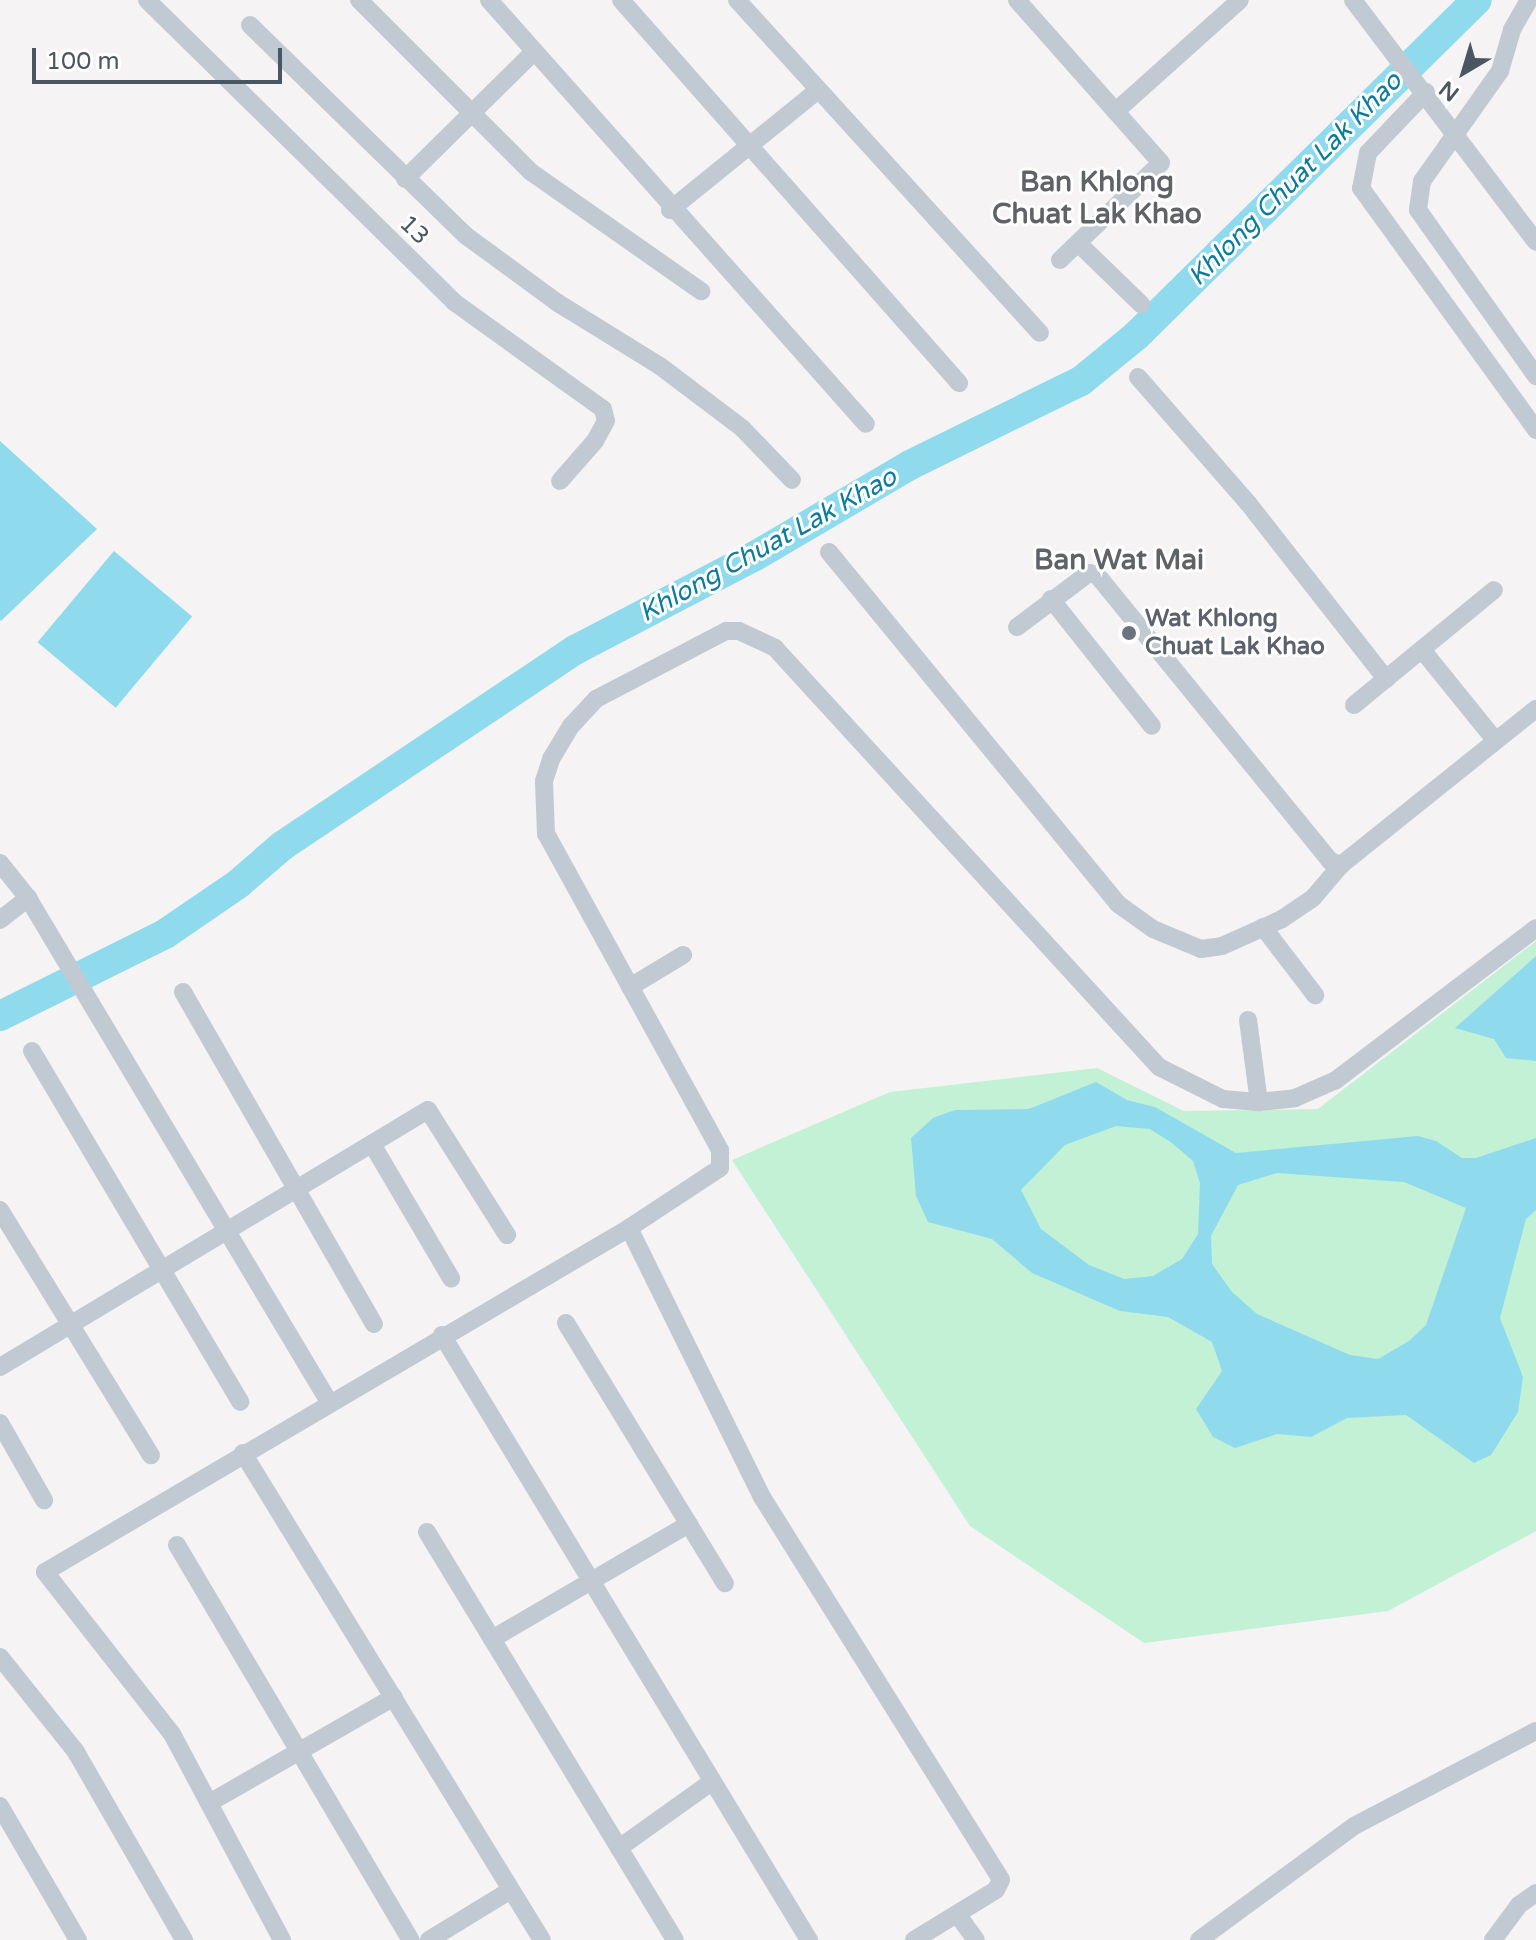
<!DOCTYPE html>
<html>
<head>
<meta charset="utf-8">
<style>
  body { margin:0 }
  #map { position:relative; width:1536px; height:1940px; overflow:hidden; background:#f5f3f3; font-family:"Varela Round",sans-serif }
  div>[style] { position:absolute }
  .green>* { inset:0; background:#c3f1d5 }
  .water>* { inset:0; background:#90daee; transform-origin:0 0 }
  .river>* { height:30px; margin:-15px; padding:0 15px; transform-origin:15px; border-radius:15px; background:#90daee }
  .street>* { height:18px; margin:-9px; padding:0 9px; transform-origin:9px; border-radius:9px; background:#c1cad2 }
  .dots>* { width:22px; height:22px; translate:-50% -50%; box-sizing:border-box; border:4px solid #fff; border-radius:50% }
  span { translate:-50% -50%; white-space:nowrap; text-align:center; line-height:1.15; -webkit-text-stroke:6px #fff; paint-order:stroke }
  .street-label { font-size:24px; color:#4a5661 }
  .worship-label { font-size:24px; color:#5b616d; font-weight:700 }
  .left { translate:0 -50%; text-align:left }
  .water-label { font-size:26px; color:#0c7c9b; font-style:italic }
  .quarter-label { font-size:28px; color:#5f6368; font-weight:700 }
  .north { position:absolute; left:1424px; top:32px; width:80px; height:80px; -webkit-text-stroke:6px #fff; paint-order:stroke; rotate:218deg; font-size:22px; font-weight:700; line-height:32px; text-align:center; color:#4a5661 }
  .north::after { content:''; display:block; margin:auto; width:28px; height:36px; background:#4a5661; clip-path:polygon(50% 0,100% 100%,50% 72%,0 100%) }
  .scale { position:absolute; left:32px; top:48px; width:250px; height:36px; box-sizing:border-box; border:4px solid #4a5661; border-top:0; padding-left:10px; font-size:24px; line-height:28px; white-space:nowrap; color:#4a5661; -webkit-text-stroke:6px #fff; paint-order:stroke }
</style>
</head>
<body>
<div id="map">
  <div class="green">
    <i style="clip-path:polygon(1536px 941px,1536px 1531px,1388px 1611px,1144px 1643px,970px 1526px,732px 1160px,890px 1092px,1097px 1068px,1184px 1111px,1318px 1109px)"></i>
  </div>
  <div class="water">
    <i style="clip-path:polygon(0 441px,97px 529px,1px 621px,0 620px)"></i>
    <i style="left:114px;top:551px;width:102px;height:119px;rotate:40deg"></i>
    <i style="clip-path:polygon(1536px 956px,1536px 1061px,1506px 1058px,1494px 1039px,1455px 1028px)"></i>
    <i style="clip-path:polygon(evenodd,1096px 1082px,1127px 1100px,1155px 1107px,1236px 1153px,1418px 1136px,1436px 1141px,1462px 1158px,1476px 1158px,1536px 1138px,1536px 1210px,1526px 1219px,1500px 1318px,1523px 1377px,1518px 1412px,1491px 1455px,1474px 1463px,1406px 1415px,1347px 1418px,1311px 1437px,1277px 1434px,1235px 1448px,1213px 1437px,1196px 1409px,1222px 1371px,1212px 1342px,1168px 1317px,1120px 1311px,1032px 1273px,992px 1239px,928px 1222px,916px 1196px,911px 1138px,933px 1118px,955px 1110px,1029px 1109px,1096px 1082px,1116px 1126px,1150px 1129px,1172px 1143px,1193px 1161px,1200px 1183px,1198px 1234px,1182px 1259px,1153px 1276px,1124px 1279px,1089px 1265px,1041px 1229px,1021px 1190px,1065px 1145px,1116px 1126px,1096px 1082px,1277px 1173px,1404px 1182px,1466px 1208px,1426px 1325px,1409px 1341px,1378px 1359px,1350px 1355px,1257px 1314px,1232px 1292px,1212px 1264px,1211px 1236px,1238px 1185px,1277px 1173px)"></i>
  </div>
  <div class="river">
    <i style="left:0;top:1016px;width:184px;rotate:-26.4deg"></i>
    <i style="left:165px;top:934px;width:88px;rotate:-34.4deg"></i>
    <i style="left:238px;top:884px;width:58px;rotate:-40.8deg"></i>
    <i style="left:282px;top:846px;width:353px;rotate:-33.8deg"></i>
    <i style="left:575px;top:650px;width:203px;rotate:-27.6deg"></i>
    <i style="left:755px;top:556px;width:180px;rotate:-30.4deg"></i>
    <i style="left:910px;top:465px;width:191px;rotate:-26.2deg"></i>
    <i style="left:1081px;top:381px;width:72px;rotate:-39.4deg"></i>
    <i style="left:1137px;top:335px;width:477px;rotate:-44.6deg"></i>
  </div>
  <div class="street">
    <i style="left:147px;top:0;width:431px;rotate:44.5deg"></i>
    <i style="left:454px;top:302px;width:183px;rotate:35.7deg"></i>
    <i style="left:603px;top:409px;width:12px;rotate:76deg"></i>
    <i style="left:606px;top:421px;width:23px;rotate:119deg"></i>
    <i style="left:595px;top:441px;width:53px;rotate:131.2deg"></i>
    <i style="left:359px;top:0;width:243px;rotate:45deg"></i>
    <i style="left:531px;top:172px;width:208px;rotate:35deg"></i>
    <i style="left:489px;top:0;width:567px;rotate:48.36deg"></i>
    <i style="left:621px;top:0;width:511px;rotate:48.57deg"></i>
    <i style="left:737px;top:0;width:450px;rotate:47.7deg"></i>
    <i style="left:1017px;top:0;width:217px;rotate:48.5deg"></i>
    <i style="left:1161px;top:163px;width:140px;rotate:136.2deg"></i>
    <i style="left:1353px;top:0;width:303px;rotate:52.9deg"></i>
    <i style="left:1529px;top:0;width:34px;rotate:120deg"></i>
    <i style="left:1512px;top:30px;width:43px;rotate:106.3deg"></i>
    <i style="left:1500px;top:71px;width:135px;rotate:125.3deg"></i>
    <i style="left:1422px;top:181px;width:29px;rotate:98deg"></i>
    <i style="left:1418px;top:210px;width:204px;rotate:54.6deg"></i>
    <i style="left:250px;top:25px;width:301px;rotate:44.3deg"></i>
    <i style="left:465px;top:235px;width:115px;rotate:36.2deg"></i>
    <i style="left:558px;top:303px;width:120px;rotate:31.7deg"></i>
    <i style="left:660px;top:366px;width:103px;rotate:37.1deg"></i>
    <i style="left:742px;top:428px;width:72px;rotate:46.1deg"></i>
    <i style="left:1426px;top:92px;width:84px;rotate:133.6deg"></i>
    <i style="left:1368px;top:153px;width:36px;rotate:101deg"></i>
    <i style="left:1361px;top:188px;width:299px;rotate:54.1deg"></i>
    <i style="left:1116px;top:111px;width:166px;rotate:-41.8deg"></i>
    <i style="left:405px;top:179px;width:182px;rotate:-44.6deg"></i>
    <i style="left:670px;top:210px;width:189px;rotate:-39deg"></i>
    <i style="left:1078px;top:243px;width:88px;rotate:44.1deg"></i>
    <i style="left:1138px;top:377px;width:167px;rotate:48.9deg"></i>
    <i style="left:1248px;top:503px;width:224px;rotate:51.9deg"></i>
    <i style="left:829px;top:552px;width:455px;rotate:50.6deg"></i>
    <i style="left:1118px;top:904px;width:43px;rotate:35.5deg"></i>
    <i style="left:1153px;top:929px;width:52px;rotate:22.6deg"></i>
    <i style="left:1201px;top:949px;width:21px;rotate:-8deg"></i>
    <i style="left:1222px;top:946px;width:66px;rotate:-24.2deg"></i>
    <i style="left:1282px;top:919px;width:37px;rotate:-34deg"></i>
    <i style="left:1313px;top:898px;width:43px;rotate:-49.7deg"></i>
    <i style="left:1341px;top:865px;width:250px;rotate:-38.7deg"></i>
    <i style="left:1051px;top:599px;width:162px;rotate:51.5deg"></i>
    <i style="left:1017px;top:627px;width:90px;rotate:-36.9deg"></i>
    <i style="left:1089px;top:573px;width:8px;rotate:14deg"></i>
    <i style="left:1097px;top:575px;width:369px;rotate:50.8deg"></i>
    <i style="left:1330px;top:861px;width:12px;rotate:20deg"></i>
    <i style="left:1423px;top:651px;width:114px;rotate:51deg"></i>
    <i style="left:1354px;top:705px;width:181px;rotate:-39.4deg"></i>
    <i style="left:0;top:863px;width:45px;rotate:51.3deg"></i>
    <i style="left:28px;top:898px;width:587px;rotate:59.15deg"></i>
    <i style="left:0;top:920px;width:36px;rotate:-38deg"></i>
    <i style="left:1263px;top:927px;width:86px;rotate:52.6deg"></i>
    <i style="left:630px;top:987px;width:62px;rotate:-31.1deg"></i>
    <i style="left:183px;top:992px;width:383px;rotate:60.1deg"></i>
    <i style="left:1248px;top:1020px;width:83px;rotate:82.4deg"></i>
    <i style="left:32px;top:1051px;width:408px;rotate:59.3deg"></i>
    <i style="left:372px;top:1144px;width:156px;rotate:59.5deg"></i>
    <i style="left:0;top:1210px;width:288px;rotate:58.4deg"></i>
    <i style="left:629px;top:1228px;width:300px;rotate:63.7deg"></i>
    <i style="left:762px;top:1497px;width:451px;rotate:58deg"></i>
    <i style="left:1001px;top:1880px;width:11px;rotate:117deg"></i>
    <i style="left:996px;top:1890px;width:96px;rotate:148.6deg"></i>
    <i style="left:566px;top:1323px;width:305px;rotate:58.6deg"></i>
    <i style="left:442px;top:1335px;width:708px;rotate:58.76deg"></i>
    <i style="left:0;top:1367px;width:499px;rotate:-31deg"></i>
    <i style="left:428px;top:1110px;width:148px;rotate:57.7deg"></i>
    <i style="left:0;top:1423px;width:89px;rotate:60.3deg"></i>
    <i style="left:243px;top:1453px;width:571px;rotate:58.45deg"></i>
    <i style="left:427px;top:1532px;width:477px;rotate:58.7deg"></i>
    <i style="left:177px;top:1545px;width:459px;rotate:59.4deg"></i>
    <i style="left:492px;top:1639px;width:228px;rotate:-30.3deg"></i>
    <i style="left:0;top:1657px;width:122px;rotate:51.3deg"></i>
    <i style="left:76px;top:1752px;width:217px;rotate:60.1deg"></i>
    <i style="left:209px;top:1803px;width:213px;rotate:-29.8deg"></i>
    <i style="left:0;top:1806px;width:155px;rotate:59.8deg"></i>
    <i style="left:619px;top:1848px;width:115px;rotate:-35.5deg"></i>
    <i style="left:957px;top:1914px;width:32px;rotate:54deg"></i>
    <i style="left:282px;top:1940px;width:234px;rotate:-118.1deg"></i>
    <i style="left:172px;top:1734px;width:206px;rotate:-128.1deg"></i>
    <i style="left:45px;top:1572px;width:678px;rotate:-30.5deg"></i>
    <i style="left:629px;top:1228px;width:109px;rotate:-33.4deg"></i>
    <i style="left:720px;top:1168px;width:18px;rotate:-90deg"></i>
    <i style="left:720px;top:1150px;width:361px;rotate:-118.8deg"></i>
    <i style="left:546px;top:834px;width:53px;rotate:-92.2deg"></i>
    <i style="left:544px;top:781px;width:23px;rotate:-72deg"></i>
    <i style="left:551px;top:759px;width:39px;rotate:-59deg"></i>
    <i style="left:571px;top:726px;width:37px;rotate:-47deg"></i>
    <i style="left:596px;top:699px;width:147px;rotate:-27.6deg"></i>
    <i style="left:726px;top:631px;width:13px"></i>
    <i style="left:739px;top:631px;width:40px;rotate:25deg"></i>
    <i style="left:775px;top:648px;width:568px;rotate:47.5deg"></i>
    <i style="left:1159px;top:1067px;width:72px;rotate:26.6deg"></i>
    <i style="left:1223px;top:1099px;width:36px;rotate:5deg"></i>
    <i style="left:1259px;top:1102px;width:36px;rotate:-6deg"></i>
    <i style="left:1295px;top:1098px;width:45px;rotate:-23.7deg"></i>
    <i style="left:1336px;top:1080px;width:251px;rotate:-37.2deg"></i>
    <i style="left:429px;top:1940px;width:96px;rotate:-31.4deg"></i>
    <i style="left:1199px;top:1940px;width:192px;rotate:-36.3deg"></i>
    <i style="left:1354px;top:1826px;width:205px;rotate:-27.6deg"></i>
    <i style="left:1493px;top:1940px;width:44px;rotate:-53.4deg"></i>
    <i style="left:1519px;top:1905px;width:21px;rotate:-35deg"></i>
  </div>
  <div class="dots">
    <i style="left:1129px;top:633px;background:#6b7280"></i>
  </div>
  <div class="street-label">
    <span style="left:414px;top:230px;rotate:44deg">13</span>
  </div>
  <div class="worship-label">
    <span class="left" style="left:1145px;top:633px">Wat Khlong<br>Chuat Lak Khao</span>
  </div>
  <div class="water-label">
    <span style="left:1295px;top:179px;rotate:-45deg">Khlong Chuat Lak Khao</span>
    <span style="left:768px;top:545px;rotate:-29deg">Khlong Chuat Lak Khao</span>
  </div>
  <div class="quarter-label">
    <span style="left:1097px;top:198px">Ban Khlong<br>Chuat Lak Khao</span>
    <span style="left:1119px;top:560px">Ban Wat Mai</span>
  </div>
  <div class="north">N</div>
  <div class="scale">100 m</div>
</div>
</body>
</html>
